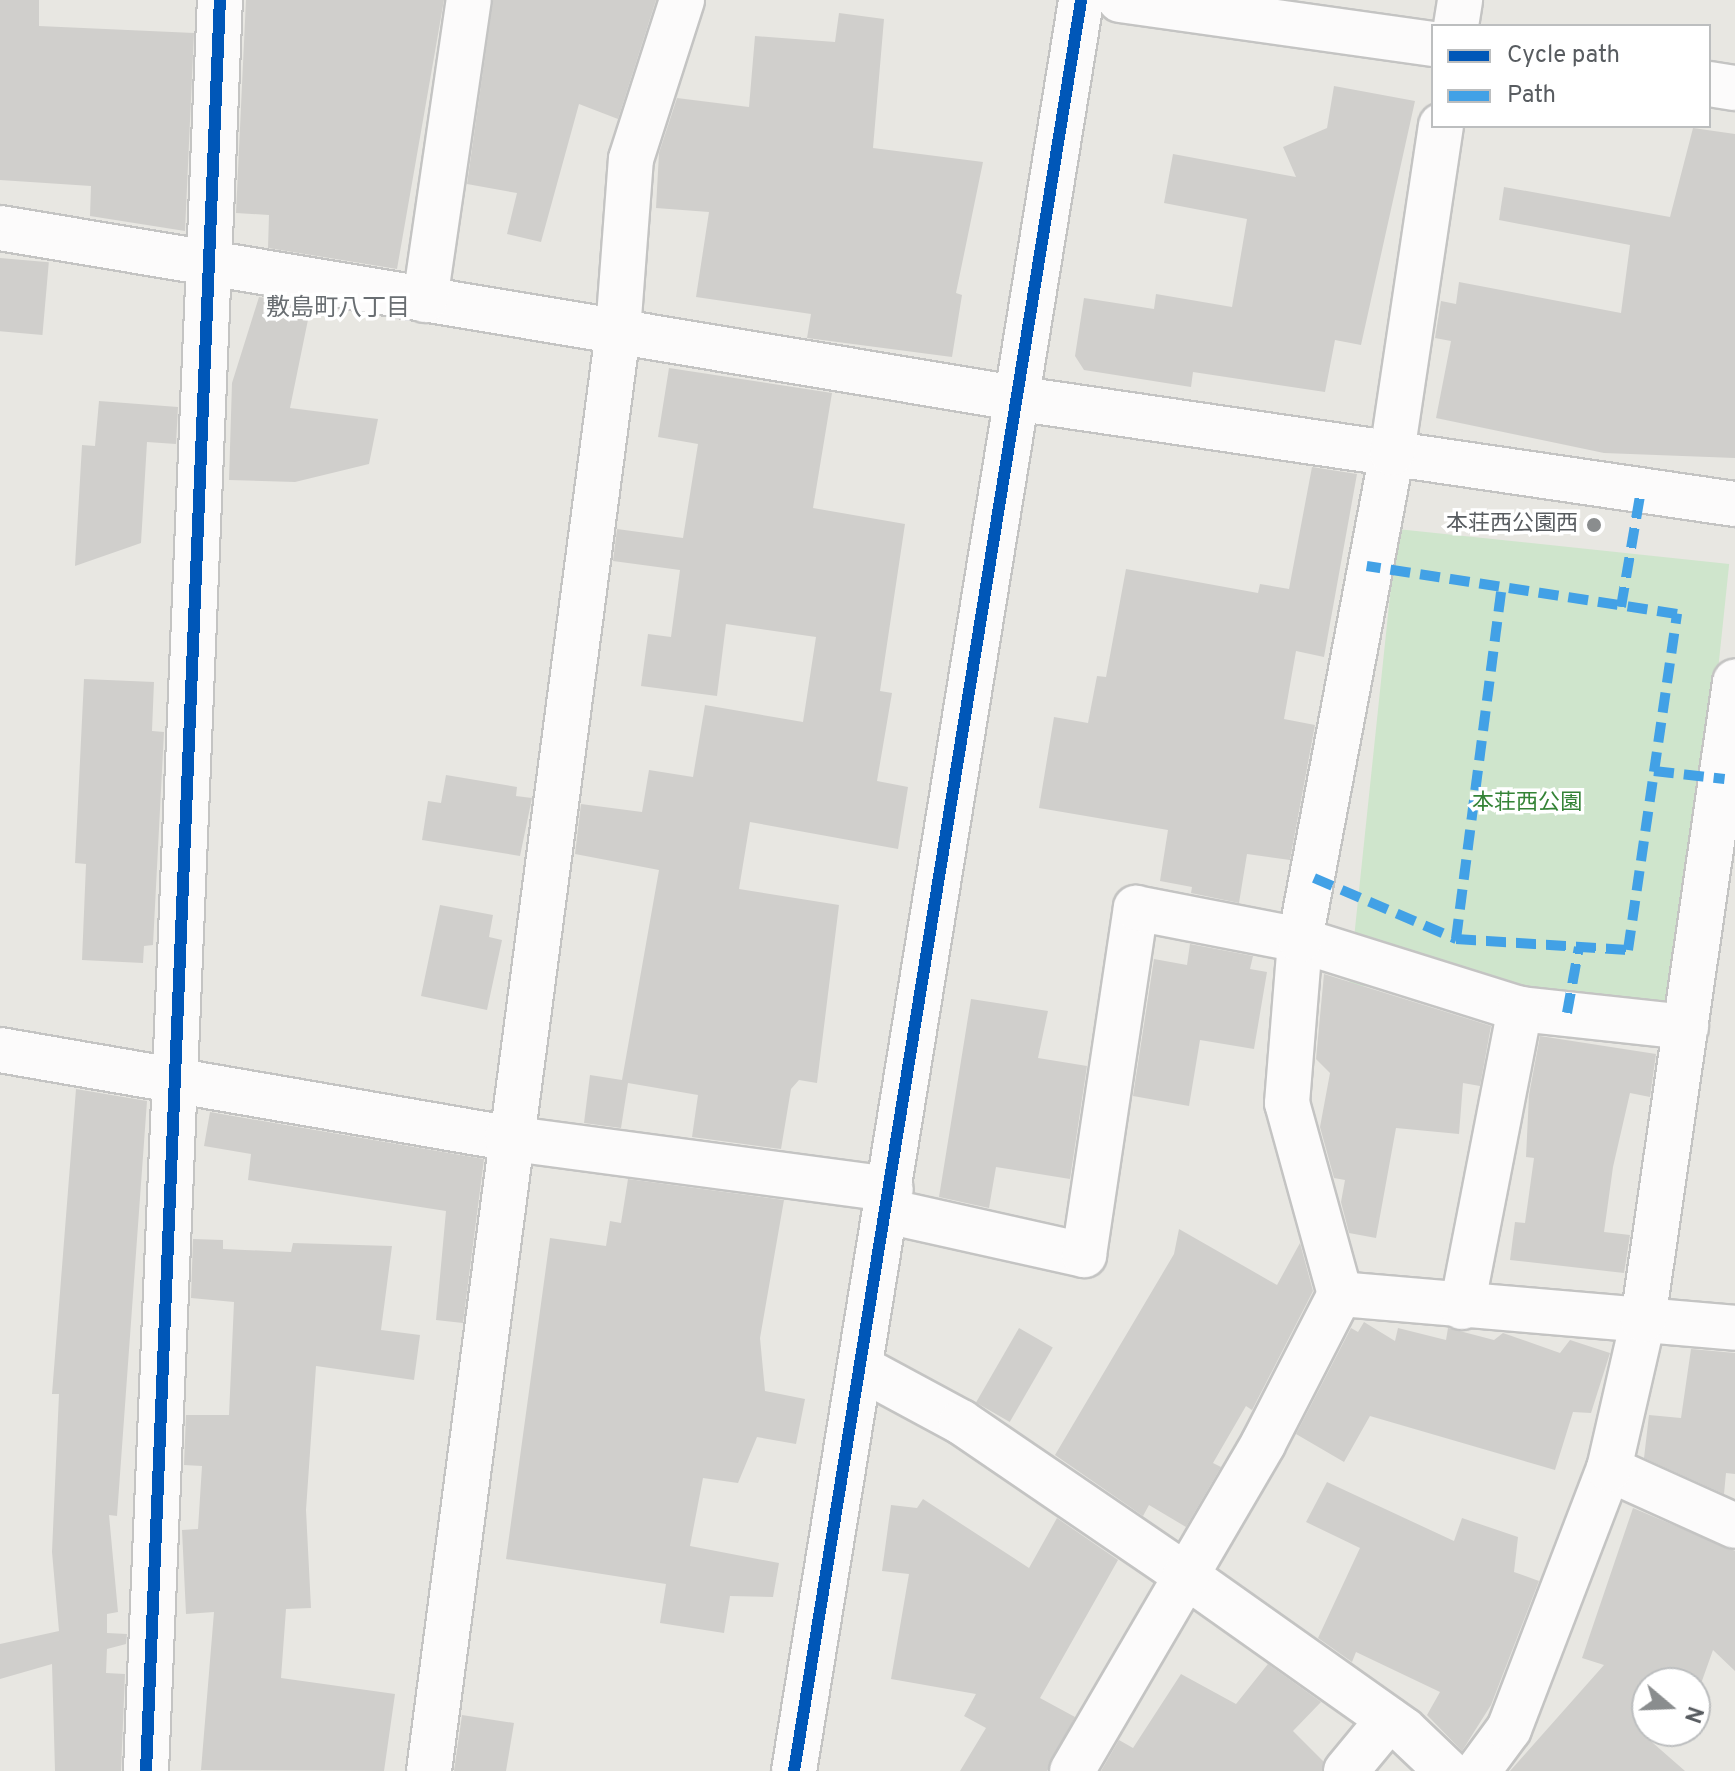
<!DOCTYPE html>
<html>
<head>
<meta charset="utf-8">
<style>
  body { margin:0 }
  #map { position:relative; width:1735px; height:1771px; overflow:hidden; background:#e8e7e2; font-family:Overpass,"Noto Sans JP",sans-serif }
  div>[style] { position:absolute }
  .green>* { inset:0; background:#cfe5cc; transform-origin:0 0 }
  .building>* { inset:0; background:#d0cfcc; transform-origin:0 0 }
  .roads { filter:drop-shadow(2px 0 #c4c4c3) drop-shadow(-2px 0 #c4c4c3) drop-shadow(0 2px #c4c4c3) drop-shadow(0 -2px #c4c4c3) }
  .minor>* { height:44px; margin:-22px; padding:0 22px; transform-origin:22px; border-radius:22px; background:#fcfbfb }
  .quiet>* { height:10px; margin-top:-5px; transform-origin:0; background:repeating-linear-gradient(90deg,#42a1e6 0 20px,transparent 0 30px) }
  .cycleway>* { height:12px; margin:-6px; padding:0 6px; transform-origin:6px; border-radius:6px; background:#0057b8 }
  .dots>* { width:22px; height:22px; translate:-50% -50%; box-sizing:border-box; border:4px solid #fff; border-radius:50% }
  span { translate:-50% -50%; white-space:nowrap; text-align:center; line-height:1.15; -webkit-text-stroke:7px #fff; paint-order:stroke }
  .poi-label { font-size:22px; color:#585c60 }
  .right { translate:-100% -50%; text-align:right }
  .park-label { font-size:22px; color:#348336 }
  .neighbourhood-label { font-size:24px; color:#696e72 }
  .legend { position:absolute; left:1431px; top:24px; width:280px; height:104px; box-sizing:border-box; background:#fff; border:2px solid #bcbebf; margin:0; padding:10px 14px; list-style:none; font-size:24px; color:#585c60 }
  .legend li { display:flex; align-items:center; gap:16px; height:40px }
  .legend b { width:40px; border:2px solid #bcbebf }
  .north { position:absolute; left:1631px; top:1667px; width:80px; height:80px; box-sizing:border-box; background:#fff; border:2px solid #bcbebf; border-radius:50%; rotate:109deg; font-size:22px; font-weight:700; line-height:32px; text-align:center; color:#585c60 }
  .north::after { content:''; display:block; margin:auto; width:28px; height:36px; background:#8a8d8e; clip-path:polygon(50% 0,100% 100%,50% 72%,0 100%) }
</style>
</head>
<body>
<div id="map">
  <div class="green">
    <i style="left:1397px;top:529px;width:334px;height:458px;rotate:6deg"></i>
  </div>
  <div class="building">
    <i style="clip-path:polygon(0 0,39px 0,39px 26px,194px 33px,185px 231px,90px 216px,91px 186px,0 180px)"></i>
    <i style="clip-path:polygon(246px 0,444px 0,397px 269px,268px 248px,269px 215px,236px 213px)"></i>
    <i style="clip-path:polygon(493px 0,656px 0,618px 119px,579px 104px,541px 242px,507px 234px,517px 193px,467px 184px)"></i>
    <i style="clip-path:polygon(839px 13px,884px 19px,873px 148px,983px 162px,956px 293px,962px 295px,952px 357px,807px 338px,811px 314px,696px 297px,709px 212px,656px 208px,659px 153px,677px 98px,749px 107px,755px 36px,835px 42px)"></i>
    <i style="clip-path:polygon(1334px 86px,1415px 101px,1361px 345px,1335px 340px,1325px 392px,1193px 372px,1191px 387px,1084px 370px,1075px 356px,1084px 298px,1154px 309px,1156px 294px,1232px 307px,1247px 219px,1164px 203px,1173px 154px,1296px 177px,1283px 147px,1327px 128px)"></i>
    <i style="clip-path:polygon(1693px 128px,1735px 134px,1735px 458px,1604px 453px,1436px 418px,1451px 341px,1435px 338px,1441px 301px,1456px 304px,1459px 282px,1621px 313px,1630px 245px,1499px 220px,1504px 187px,1670px 217px)"></i>
    <i style="left:0;top:258px;width:49px;height:73px;rotate:5deg"></i>
    <i style="clip-path:polygon(259px 297px,311px 305px,290px 408px,378px 419px,369px 464px,295px 482px,229px 480px,232px 383px)"></i>
    <i style="clip-path:polygon(669px 368px,832px 393px,813px 508px,905px 524px,880px 691px,892px 693px,877px 781px,908px 787px,898px 849px,750px 822px,739px 889px,839px 905px,817px 1083px,799px 1080px,791px 1089px,781px 1149px,692px 1137px,698px 1095px,628px 1083px,621px 1128px,584px 1123px,590px 1075px,622px 1080px,659px 870px,575px 854px,581px 804px,642px 812px,649px 770px,693px 777px,705px 705px,803px 722px,816px 637px,726px 624px,717px 696px,641px 686px,648px 634px,671px 637px,680px 570px,613px 561px,617px 529px,683px 538px,698px 444px,658px 437px)"></i>
    <i style="clip-path:polygon(99px 401px,178px 407px,176px 444px,147px 442px,141px 543px,75px 566px,82px 445px,95px 446px)"></i>
    <i style="clip-path:polygon(1312px 467px,1357px 474px,1324px 657px,1296px 651px,1284px 719px,1315px 725px,1290px 860px,1247px 854px,1239px 903px,1191px 893px,1192px 887px,1160px 881px,1168px 830px,1039px 808px,1054px 717px,1088px 723px,1097px 676px,1106px 677px,1126px 569px,1258px 593px,1260px 584px,1289px 589px)"></i>
    <i style="clip-path:polygon(84px 679px,154px 682px,152px 731px,164px 732px,153px 945px,144px 946px,143px 963px,82px 960px,86px 864px,75px 863px)"></i>
    <i style="clip-path:polygon(446px 775px,517px 787px,516px 796px,532px 798px,520px 856px,422px 840px,428px 801px,441px 803px)"></i>
    <i style="clip-path:polygon(440px 905px,493px 915px,489px 937px,502px 940px,487px 1010px,421px 996px)"></i>
    <i style="clip-path:polygon(1190px 944px,1253px 956px,1250px 969px,1267px 972px,1254px 1049px,1200px 1040px,1189px 1106px,1133px 1096px,1154px 959px,1187px 965px)"></i>
    <i style="clip-path:polygon(1324px 974px,1491px 1026px,1480px 1086px,1463px 1083px,1459px 1134px,1396px 1128px,1376px 1238px,1349px 1233px,1341px 1202px,1345px 1180px,1334px 1178px,1320px 1127px,1330px 1073px,1316px 1059px)"></i>
    <i style="clip-path:polygon(971px 999px,1048px 1011px,1038px 1058px,1087px 1066px,1070px 1179px,996px 1167px,989px 1208px,939px 1197px)"></i>
    <i style="clip-path:polygon(1540px 1036px,1656px 1054px,1650px 1097px,1630px 1093px,1613px 1167px,1604px 1232px,1630px 1235px,1624px 1273px,1510px 1260px,1515px 1222px,1525px 1223px,1534px 1158px,1526px 1157px,1529px 1095px)"></i>
    <i style="clip-path:polygon(76px 1089px,147px 1101px,117px 1516px,109px 1515px,118px 1612px,107px 1614px,107px 1633px,127px 1634px,126px 1644px,107px 1649px,106px 1673px,125px 1674px,121px 1771px,55px 1771px,52px 1664px,0 1679px,0 1644px,59px 1631px,52px 1552px,59px 1394px,52px 1394px)"></i>
    <i style="clip-path:polygon(210px 1112px,484px 1159px,463px 1323px,436px 1320px,446px 1211px,248px 1180px,251px 1154px,204px 1146px)"></i>
    <i style="clip-path:polygon(628px 1179px,784px 1200px,760px 1338px,765px 1391px,805px 1399px,796px 1444px,757px 1437px,738px 1483px,703px 1478px,690px 1546px,779px 1563px,773px 1597px,730px 1596px,724px 1633px,660px 1623px,666px 1584px,506px 1559px,550px 1238px,606px 1246px,610px 1221px,621px 1223px)"></i>
    <i style="clip-path:polygon(1179px 1229px,1277px 1285px,1300px 1243px,1313px 1291px,1252px 1410px,1246px 1406px,1213px 1463px,1221px 1467px,1186px 1527px,1149px 1505px,1143px 1516px,1055px 1455px,1174px 1254px)"></i>
    <i style="clip-path:polygon(193px 1239px,223px 1240px,223px 1249px,291px 1252px,293px 1243px,392px 1246px,381px 1330px,420px 1335px,414px 1380px,316px 1366px,306px 1510px,311px 1608px,286px 1609px,281px 1678px,395px 1694px,384px 1771px,201px 1770px,214px 1612px,186px 1614px,182px 1530px,198px 1529px,202px 1466px,184px 1465px,186px 1415px,229px 1415px,234px 1302px,191px 1298px)"></i>
    <i style="clip-path:polygon(1364px 1322px,1395px 1341px,1398px 1328px,1446px 1340px,1448px 1328px,1494px 1340px,1503px 1333px,1560px 1353px,1570px 1340px,1610px 1353px,1591px 1413px,1573px 1412px,1555px 1470px,1370px 1416px,1344px 1462px,1296px 1434px,1351px 1328px,1358px 1332px)"></i>
    <i style="left:1019px;top:1328px;width:39px;height:86px;rotate:30deg"></i>
    <i style="clip-path:polygon(1691px 1349px,1735px 1353px,1735px 1474px,1726px 1473px,1724px 1494px,1644px 1458px,1649px 1415px,1681px 1418px)"></i>
    <i style="clip-path:polygon(1327px 1482px,1454px 1541px,1462px 1518px,1518px 1537px,1514px 1572px,1539px 1581px,1491px 1705px,1462px 1751px,1427px 1715px,1440px 1692px,1356px 1652px,1352px 1662px,1318px 1638px,1360px 1548px,1306px 1522px)"></i>
    <i style="clip-path:polygon(923px 1499px,1029px 1568px,1057px 1518px,1118px 1560px,1040px 1698px,1075px 1717px,1047px 1771px,960px 1771px,986px 1728px,964px 1716px,976px 1694px,891px 1679px,909px 1574px,882px 1571px,891px 1505px,917px 1508px)"></i>
    <i style="clip-path:polygon(1633px 1508px,1735px 1551px,1735px 1671px,1713px 1650px,1698px 1692px,1695px 1683px,1647px 1683px,1645px 1736px,1685px 1771px,1510px 1771px,1604px 1665px,1582px 1658px)"></i>
    <i style="clip-path:polygon(1268px 1664px,1321px 1702px,1293px 1731px,1324px 1762px,1322px 1771px,1101px 1771px,1119px 1740px,1133px 1748px,1181px 1674px,1236px 1704px)"></i>
    <i style="clip-path:polygon(462px 1715px,514px 1723px,506px 1771px,454px 1771px)"></i>
  </div>
  <div class="roads">
    <div class="minor">
      <i style="left:1120px;top:0;width:316px;rotate:8deg"></i>
      <i style="left:1456px;top:26px;width:26px;rotate:-81deg"></i>
      <i style="left:1709px;top:84px;width:26px;rotate:9deg"></i>
      <i style="left:0;top:228px;width:1035px;rotate:9.51deg"></i>
      <i style="left:1021px;top:399px;width:722px;rotate:8.37deg"></i>
      <i style="left:425px;top:300px;width:303px;rotate:-81.7deg"></i>
      <i style="left:0;top:1050px;width:515px;rotate:9.85deg"></i>
      <i style="left:507px;top:1138px;width:387px;rotate:7.6deg"></i>
      <i style="left:887px;top:1211px;width:202px;rotate:12.6deg"></i>
      <i style="left:1084px;top:1255px;width:351px;rotate:-81.5deg"></i>
      <i style="left:1136px;top:908px;width:167px;rotate:11deg"></i>
      <i style="left:1300px;top:940px;width:231px;rotate:17.4deg"></i>
      <i style="left:1520px;top:1009px;width:167px;rotate:6.2deg"></i>
      <i style="left:1340px;top:1294px;width:396px;rotate:4.9deg"></i>
      <i style="left:1462px;top:1307px;width:304px;rotate:-79deg"></i>
      <i style="left:861px;top:1368px;width:114px;rotate:28.4deg"></i>
      <i style="left:961px;top:1422px;width:271px;rotate:34.3deg"></i>
      <i style="left:1185px;top:1575px;width:268px;rotate:35.3deg"></i>
      <i style="left:1404px;top:1730px;width:59px;rotate:43.6deg"></i>
      <i style="left:1609px;top:1469px;width:138px;rotate:24.3deg"></i>
      <i style="left:146px;top:1771px;width:1773px;rotate:-87.61deg"></i>
      <i style="left:429px;top:1771px;width:1452px;rotate:-82.52deg"></i>
      <i style="left:618px;top:331px;width:172px;rotate:-85.7deg"></i>
      <i style="left:631px;top:159px;width:167px;rotate:-72.2deg"></i>
      <i style="left:794px;top:1771px;width:1794px;rotate:-80.79deg"></i>
      <i style="left:1072px;top:1771px;width:379px;rotate:-59.7deg"></i>
      <i style="left:1263px;top:1444px;width:169px;rotate:-62.8deg"></i>
      <i style="left:1340px;top:1294px;width:198px;rotate:-105.5deg"></i>
      <i style="left:1287px;top:1103px;width:164px;rotate:-85.4deg"></i>
      <i style="left:1300px;top:940px;width:496px;rotate:-79.3deg"></i>
      <i style="left:1392px;top:453px;width:331px;rotate:-81.5deg"></i>
      <i style="left:1346px;top:1771px;width:67px;rotate:-50.4deg"></i>
      <i style="left:1478px;top:1771px;width:52px;rotate:-53.6deg"></i>
      <i style="left:1509px;top:1729px;width:279px;rotate:-69deg"></i>
      <i style="left:1609px;top:1469px;width:153px;rotate:-77.1deg"></i>
      <i style="left:1643px;top:1320px;width:645px;rotate:-81.79deg"></i>
    </div>
  </div>
  <div class="quiet">
    <i style="left:1621px;top:607px;width:119px;rotate:-80.3deg"></i>
    <i style="left:1654px;top:771px;width:71px;rotate:6.4deg"></i>
    <i style="left:1314px;top:878px;width:155px;rotate:23.2deg"></i>
    <i style="left:1456px;top:939px;width:172px;rotate:3.7deg"></i>
    <i style="left:1628px;top:950px;width:340px;rotate:-81.7deg"></i>
    <i style="left:1677px;top:614px;width:314px;rotate:-171.2deg"></i>
    <i style="left:1456px;top:939px;width:351px;rotate:-82.6deg"></i>
    <i style="left:1567px;top:1013px;width:67px;rotate:-79.7deg"></i>
  </div>
  <div class="cycleway">
    <i style="left:146px;top:1771px;width:1773px;rotate:-87.61deg"></i>
    <i style="left:794px;top:1771px;width:1794px;rotate:-80.79deg"></i>
  </div>
  <div class="dots">
    <i style="left:1594px;top:525px;background:#8a8d8e"></i>
  </div>
  <div class="poi-label">
    <span class="right" style="left:1578px;top:525px">本荘西公園西</span>
  </div>
  <div class="park-label">
    <span style="left:1527px;top:804px">本荘西公園</span>
  </div>
  <div class="neighbourhood-label">
    <span style="left:338px;top:310px">敷島町八丁目</span>
  </div>
  <ul class="legend">
  <li><b style="height:10px;background:#0057b8"></b>Cycle path</li>
  <li><b style="height:10px;background:#42a1e6"></b>Path</li>
  </ul>
  <div class="north">N</div>
</div>
</body>
</html>
